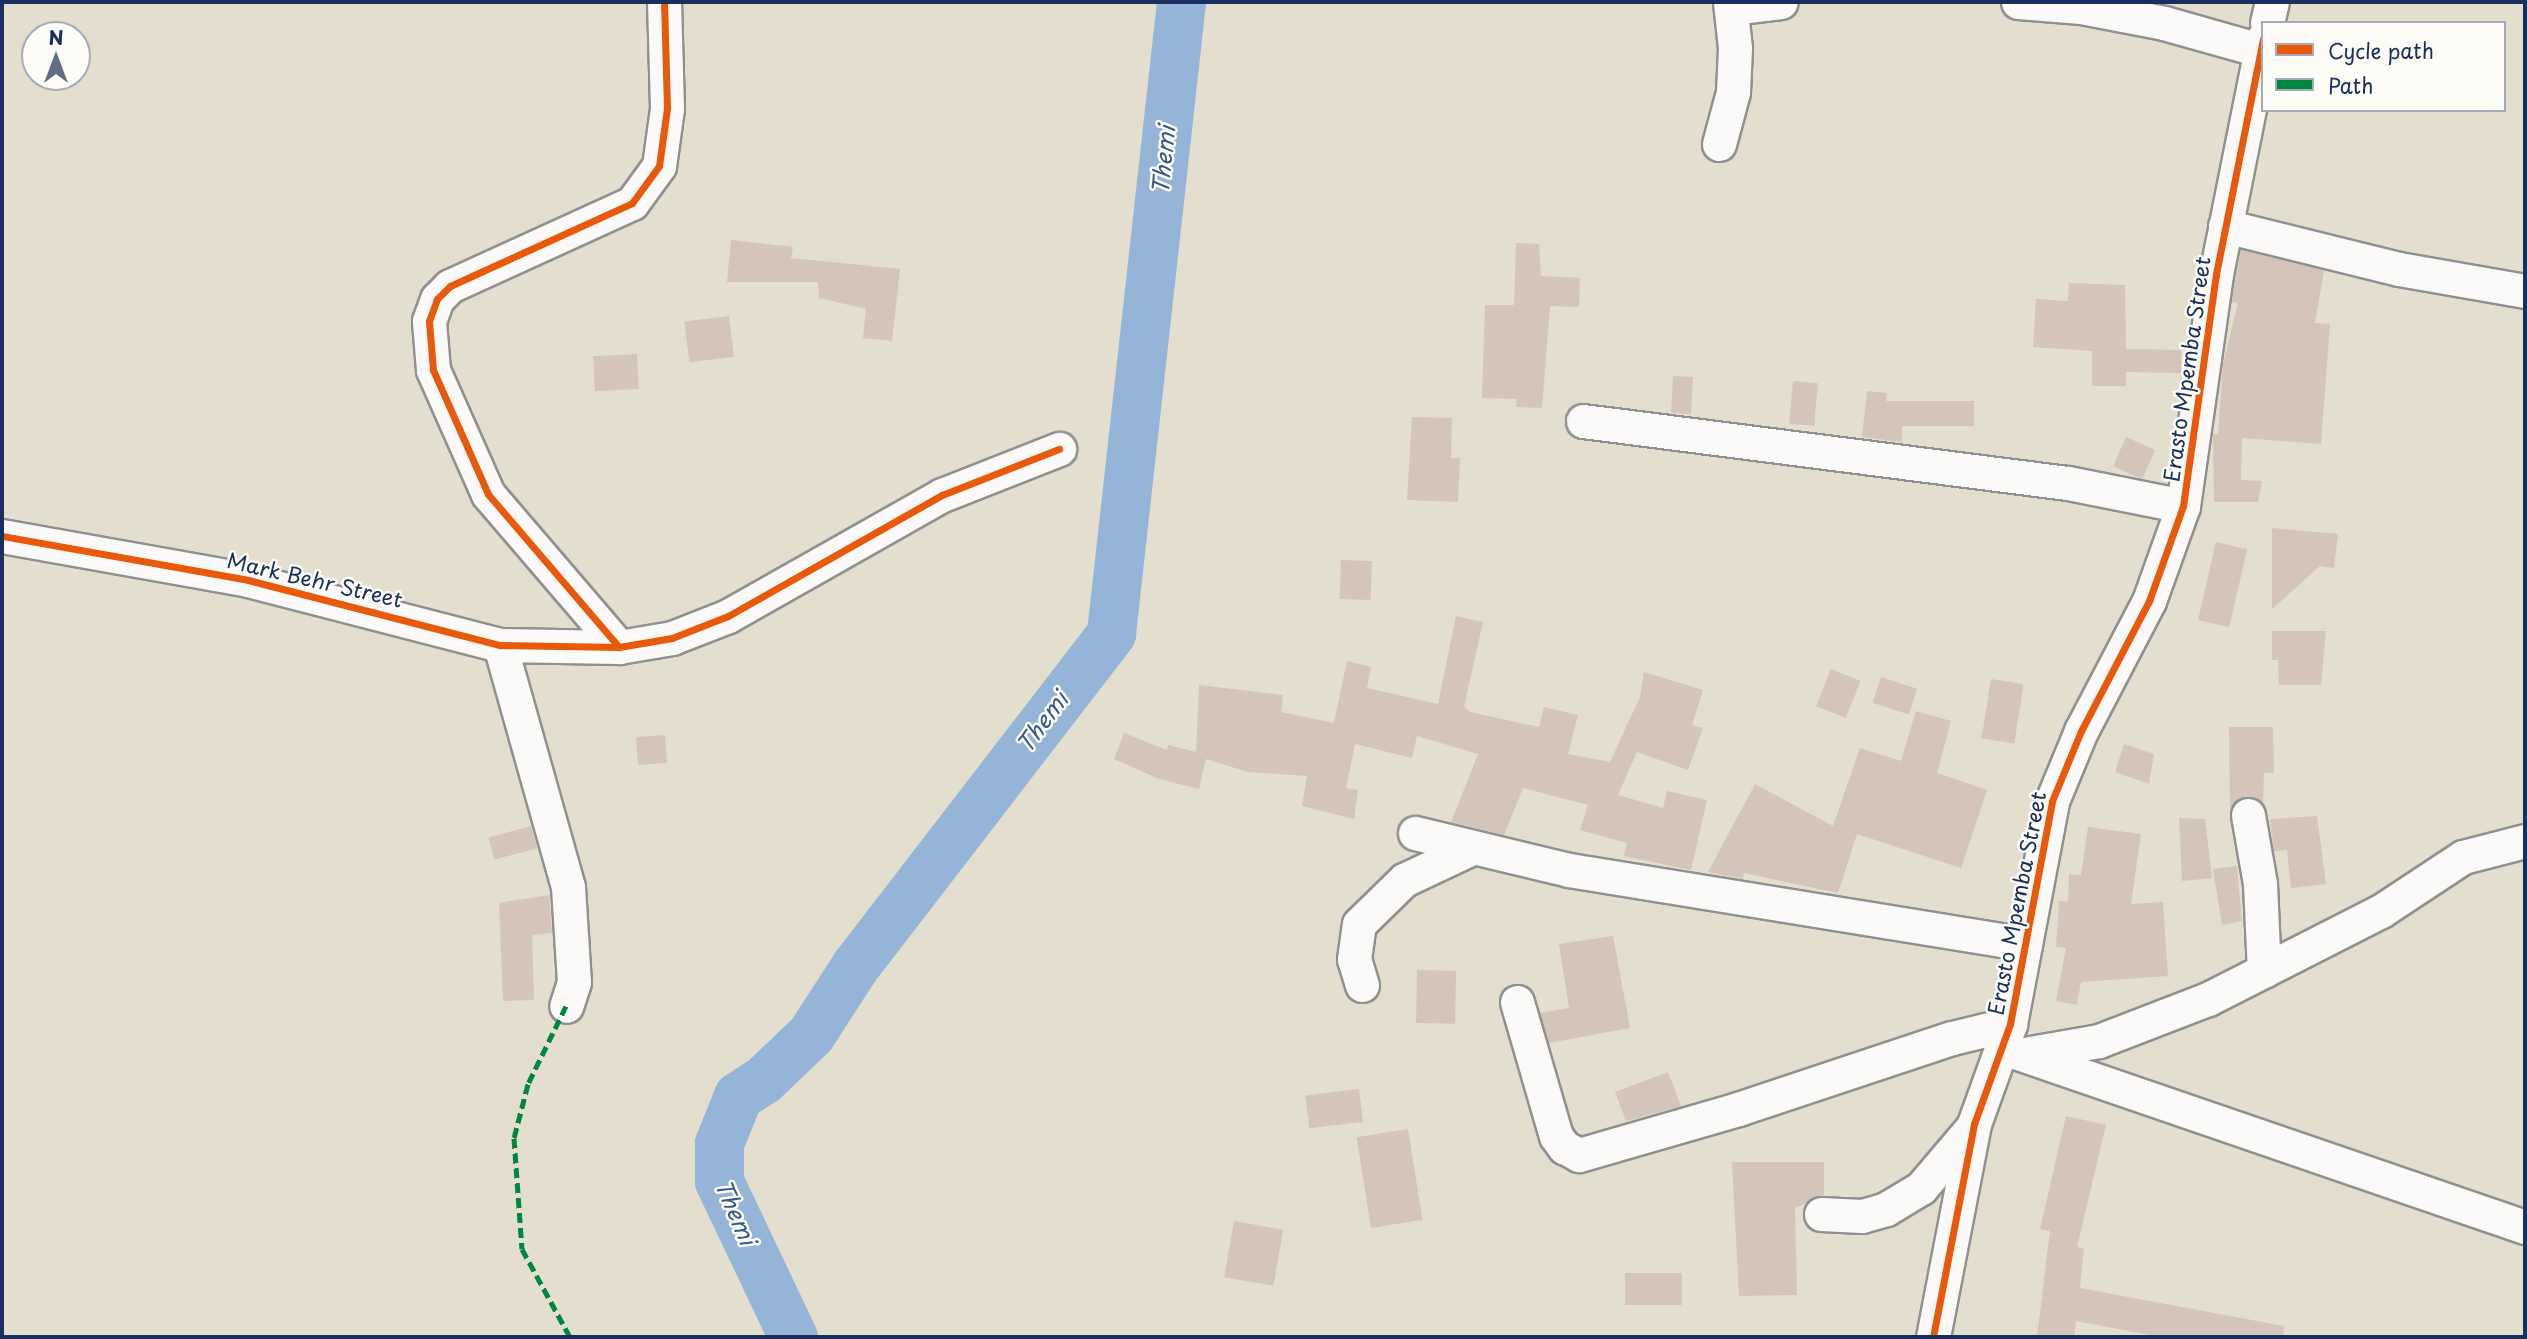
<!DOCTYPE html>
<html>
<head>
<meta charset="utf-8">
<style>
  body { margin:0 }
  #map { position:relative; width:2527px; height:1339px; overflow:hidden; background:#e3decd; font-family:"Playpen Sans",sans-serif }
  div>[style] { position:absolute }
  .river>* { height:49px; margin:-24.5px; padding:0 24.5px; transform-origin:24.5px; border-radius:24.5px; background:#94b4d8 }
  .building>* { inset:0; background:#d5c4ba; transform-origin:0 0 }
  .roads { filter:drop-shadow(2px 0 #8f908f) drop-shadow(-2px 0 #8f908f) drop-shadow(0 2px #8f908f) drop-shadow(0 -2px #8f908f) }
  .minor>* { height:33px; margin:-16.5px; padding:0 16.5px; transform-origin:16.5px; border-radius:16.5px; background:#fbfaf8 }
  .quiet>* { height:5px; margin-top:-2.5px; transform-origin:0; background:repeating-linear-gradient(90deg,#00873e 0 10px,transparent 0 15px) }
  .cycleway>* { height:7px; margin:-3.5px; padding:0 3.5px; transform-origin:3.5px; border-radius:3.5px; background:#e8590c }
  span { translate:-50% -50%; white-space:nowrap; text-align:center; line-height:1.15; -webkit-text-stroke:5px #fdfcf7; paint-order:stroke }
  .street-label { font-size:21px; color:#1b2f5e }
  .water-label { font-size:23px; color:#39578a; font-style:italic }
  .frame { position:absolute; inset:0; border:4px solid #1b2f5e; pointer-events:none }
  .legend { position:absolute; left:2261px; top:21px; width:245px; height:91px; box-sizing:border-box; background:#fdfcf7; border:2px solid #a3aaba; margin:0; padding:9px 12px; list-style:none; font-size:21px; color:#1b2f5e }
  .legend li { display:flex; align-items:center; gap:14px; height:35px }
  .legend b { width:35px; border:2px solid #a3aaba }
  .north { position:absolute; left:21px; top:21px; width:70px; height:70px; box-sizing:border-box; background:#fdfcf7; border:2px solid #a3aaba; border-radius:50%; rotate:0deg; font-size:19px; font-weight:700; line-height:28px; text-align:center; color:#1b2f5e }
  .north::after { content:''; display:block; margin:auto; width:24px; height:32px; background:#616c85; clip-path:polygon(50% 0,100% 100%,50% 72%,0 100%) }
</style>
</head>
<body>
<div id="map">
  <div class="river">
    <i style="left:793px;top:1337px;width:173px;rotate:-115.4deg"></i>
    <i style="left:719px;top:1181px;width:38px;rotate:-90deg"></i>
    <i style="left:719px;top:1143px;width:51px;rotate:-68deg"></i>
    <i style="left:738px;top:1096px;width:30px;rotate:-33deg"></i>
    <i style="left:763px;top:1080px;width:66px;rotate:-43.8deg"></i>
    <i style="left:811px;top:1034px;width:81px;rotate:-57.1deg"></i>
    <i style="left:855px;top:966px;width:420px;rotate:-52.4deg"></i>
    <i style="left:1111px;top:633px;width:635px;rotate:-83.67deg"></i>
  </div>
  <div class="building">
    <i style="clip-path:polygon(731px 240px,793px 247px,791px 258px,900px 269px,892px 341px,863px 338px,866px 309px,819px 298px,818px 282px,727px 282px)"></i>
    <i style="clip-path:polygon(1516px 243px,1539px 244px,1541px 276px,1580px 278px,1579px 307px,1550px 306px,1542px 408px,1516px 407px,1517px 399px,1482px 398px,1485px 305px,1514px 305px)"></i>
    <i style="clip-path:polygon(2241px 250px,2324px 270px,2315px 323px,2330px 324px,2321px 444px,2242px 438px,2241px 480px,2262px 481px,2258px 502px,2214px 502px,2213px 434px,2218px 434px,2223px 364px,2238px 303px,2231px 302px)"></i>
    <i style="clip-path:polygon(2069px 283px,2125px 285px,2126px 349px,2181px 350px,2181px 373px,2126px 372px,2126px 386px,2092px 386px,2092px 351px,2033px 347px,2036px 299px,2068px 301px)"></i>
    <i style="left:729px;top:316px;width:41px;height:45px;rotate:83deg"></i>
    <i style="left:637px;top:354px;width:35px;height:44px;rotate:87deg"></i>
    <i style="left:1673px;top:376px;width:20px;height:37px;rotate:3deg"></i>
    <i style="left:1793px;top:381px;width:25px;height:43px;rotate:5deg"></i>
    <i style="clip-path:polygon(1867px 391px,1887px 393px,1886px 401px,1974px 401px,1974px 426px,1902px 426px,1902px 442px,1862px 437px)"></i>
    <i style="clip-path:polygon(1412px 417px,1452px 418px,1451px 458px,1460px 458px,1458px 502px,1407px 500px)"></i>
    <i style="left:2126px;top:437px;width:32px;height:32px;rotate:24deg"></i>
    <i style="clip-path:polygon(2272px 528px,2338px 534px,2334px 568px,2320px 566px,2272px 609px)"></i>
    <i style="left:2216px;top:542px;width:32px;height:80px;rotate:13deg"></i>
    <i style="left:1341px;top:560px;width:31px;height:39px;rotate:2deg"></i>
    <i style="clip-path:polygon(1456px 616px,1483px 622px,1464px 706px,1470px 712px,1539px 727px,1544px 707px,1578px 715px,1568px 754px,1610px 762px,1640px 697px,1644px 672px,1703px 690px,1692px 725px,1703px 728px,1688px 770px,1637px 752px,1618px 795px,1663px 808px,1667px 791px,1707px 800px,1691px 870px,1624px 856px,1627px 843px,1580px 830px,1588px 805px,1523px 788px,1504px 835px,1451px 822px,1478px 754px,1417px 736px,1412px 758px,1355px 744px,1346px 788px,1358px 790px,1354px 819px,1302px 806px,1307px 776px,1248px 772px,1206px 759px,1199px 789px,1159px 779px,1114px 759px,1124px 733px,1167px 750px,1168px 745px,1196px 752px,1199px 685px,1283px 695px,1281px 712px,1334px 723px,1347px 661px,1371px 667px,1367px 688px,1438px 704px)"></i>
    <i style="clip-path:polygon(2272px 631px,2326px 631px,2321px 685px,2279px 685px,2278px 660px,2272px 660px)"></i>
    <i style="left:1831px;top:669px;width:32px;height:40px;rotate:22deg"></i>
    <i style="left:1881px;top:677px;width:38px;height:27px;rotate:18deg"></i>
    <i style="left:1991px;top:679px;width:33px;height:60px;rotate:9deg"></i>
    <i style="clip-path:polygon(1916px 711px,1951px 721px,1937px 773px,1987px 790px,1961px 868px,1857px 834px,1838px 893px,1744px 873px,1743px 879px,1708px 872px,1755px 784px,1833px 826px,1860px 748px,1901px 761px)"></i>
    <i style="clip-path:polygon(2229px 727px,2273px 727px,2274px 773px,2264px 773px,2263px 804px,2245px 796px,2230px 808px)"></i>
    <i style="left:665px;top:735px;width:28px;height:29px;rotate:86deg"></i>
    <i style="clip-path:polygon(2124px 744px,2154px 754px,2149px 784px,2115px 772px)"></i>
    <i style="clip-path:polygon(2317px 816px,2326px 884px,2291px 888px,2287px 850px,2274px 851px,2270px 819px)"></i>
    <i style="clip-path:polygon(2179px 818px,2205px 819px,2212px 878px,2182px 881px)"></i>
    <i style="left:531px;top:826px;width:23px;height:44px;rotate:75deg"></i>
    <i style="clip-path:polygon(2088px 827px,2141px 834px,2131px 904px,2163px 902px,2168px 976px,2081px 982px,2077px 1005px,2056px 1001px,2066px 948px,2056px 947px,2059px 901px,2068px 902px,2069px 874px,2081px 875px)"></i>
    <i style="clip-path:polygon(2237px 866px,2242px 921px,2222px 925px,2213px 869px)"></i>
    <i style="clip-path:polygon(549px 895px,552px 933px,532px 935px,534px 1000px,503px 1001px,499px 903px)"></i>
    <i style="clip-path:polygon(1613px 936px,1630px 1028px,1549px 1043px,1540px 1013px,1569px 1008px,1559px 944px)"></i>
    <i style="left:1417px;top:970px;width:39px;height:53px;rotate:1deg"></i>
    <i style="clip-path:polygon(1668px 1072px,1681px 1106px,1626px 1121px,1615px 1092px)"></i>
    <i style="left:1359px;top:1089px;width:33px;height:54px;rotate:83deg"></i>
    <i style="clip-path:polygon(2066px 1116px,2106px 1125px,2077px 1247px,2084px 1248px,2080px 1288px,2284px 1326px,2283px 1337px,2161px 1337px,2076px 1321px,2074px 1337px,2037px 1337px,2050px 1231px,2040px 1229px)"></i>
    <i style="left:1408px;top:1129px;width:92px;height:52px;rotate:81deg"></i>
    <i style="clip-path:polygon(1732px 1162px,1824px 1162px,1824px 1195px,1795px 1208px,1797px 1295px,1739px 1296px)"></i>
    <i style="left:1234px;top:1221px;width:50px;height:57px;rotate:10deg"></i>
    <i style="left:1625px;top:1273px;width:57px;height:32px"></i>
  </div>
  <div class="roads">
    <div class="minor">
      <i style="left:2018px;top:2px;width:63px;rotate:4.5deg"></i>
      <i style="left:2081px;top:7px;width:85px;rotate:10.9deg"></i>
      <i style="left:2164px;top:23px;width:100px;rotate:15.7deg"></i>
      <i style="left:1733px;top:8px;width:48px;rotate:-7.1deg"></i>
      <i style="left:2267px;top:23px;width:22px;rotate:-77deg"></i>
      <i style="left:1719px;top:144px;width:54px;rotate:-74.9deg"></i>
      <i style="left:1733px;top:92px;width:44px;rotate:-87.4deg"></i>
      <i style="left:1735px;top:48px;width:46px;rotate:-96.2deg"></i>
      <i style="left:2225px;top:226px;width:179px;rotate:13.9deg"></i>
      <i style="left:2399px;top:269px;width:128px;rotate:9.9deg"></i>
      <i style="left:1583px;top:421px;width:489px;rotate:7.3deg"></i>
      <i style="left:2068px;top:483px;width:117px;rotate:11.3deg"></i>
      <i style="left:2px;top:536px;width:250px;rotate:10.1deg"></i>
      <i style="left:248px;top:580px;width:260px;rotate:14.5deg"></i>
      <i style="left:500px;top:645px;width:119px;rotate:1deg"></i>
      <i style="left:619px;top:647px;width:54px;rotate:-9.6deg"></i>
      <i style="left:672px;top:638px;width:60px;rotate:-21.4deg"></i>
      <i style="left:728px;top:616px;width:246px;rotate:-29.5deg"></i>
      <i style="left:942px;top:495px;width:126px;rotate:-21.5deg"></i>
      <i style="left:500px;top:645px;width:251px;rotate:74.3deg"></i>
      <i style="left:568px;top:887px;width:95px;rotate:86.4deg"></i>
      <i style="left:574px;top:982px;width:25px;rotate:108deg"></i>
      <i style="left:619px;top:647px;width:201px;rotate:-130.6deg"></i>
      <i style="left:488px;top:494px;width:136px;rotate:-113.9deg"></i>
      <i style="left:433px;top:370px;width:49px;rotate:-94.7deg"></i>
      <i style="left:429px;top:321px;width:23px;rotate:-70deg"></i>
      <i style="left:437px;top:299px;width:18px;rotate:-45deg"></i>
      <i style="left:450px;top:286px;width:200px;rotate:-24.5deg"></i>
      <i style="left:632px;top:203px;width:46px;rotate:-53.9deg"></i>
      <i style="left:659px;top:166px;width:59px;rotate:-82.1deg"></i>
      <i style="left:667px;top:108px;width:106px;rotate:-91.6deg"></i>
      <i style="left:2248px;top:815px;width:70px;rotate:80.1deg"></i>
      <i style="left:2260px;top:884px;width:87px;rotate:87.4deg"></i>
      <i style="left:1415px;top:833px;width:158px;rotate:13.5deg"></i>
      <i style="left:1569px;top:870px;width:462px;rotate:9.2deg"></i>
      <i style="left:1362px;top:985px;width:27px;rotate:-107deg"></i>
      <i style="left:1354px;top:959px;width:35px;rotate:-82deg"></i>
      <i style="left:1359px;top:924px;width:63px;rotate:-44.4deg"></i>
      <i style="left:1404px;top:880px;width:75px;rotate:-25.2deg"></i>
      <i style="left:1517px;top:1002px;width:140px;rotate:73.8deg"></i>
      <i style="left:1556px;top:1136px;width:14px;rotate:54deg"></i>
      <i style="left:1564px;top:1147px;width:17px;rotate:28deg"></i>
      <i style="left:1579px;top:1155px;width:166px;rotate:-16.1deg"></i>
      <i style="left:1738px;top:1109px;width:225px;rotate:-18.4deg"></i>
      <i style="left:1952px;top:1038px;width:60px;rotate:-13.6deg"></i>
      <i style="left:2003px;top:1048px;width:552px;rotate:18.93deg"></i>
      <i style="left:2030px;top:1053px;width:70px;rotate:-9.9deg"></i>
      <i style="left:2099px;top:1041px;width:117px;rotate:-21.1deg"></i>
      <i style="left:2208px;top:999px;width:194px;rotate:-27deg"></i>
      <i style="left:2381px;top:911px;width:98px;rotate:-33.4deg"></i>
      <i style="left:2463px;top:857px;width:64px;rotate:-14.5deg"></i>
      <i style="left:1821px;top:1214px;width:41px;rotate:2.8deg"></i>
      <i style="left:1862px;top:1216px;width:25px;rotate:-16deg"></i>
      <i style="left:1886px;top:1209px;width:41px;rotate:-31deg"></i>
      <i style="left:1921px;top:1188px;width:77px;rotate:-49.7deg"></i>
      <i style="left:1933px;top:1337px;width:217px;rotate:-79.1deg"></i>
      <i style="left:1974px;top:1124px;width:106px;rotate:-70.2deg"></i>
      <i style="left:2010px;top:1024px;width:227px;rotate:-79.3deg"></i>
      <i style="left:2052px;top:801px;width:76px;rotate:-67.5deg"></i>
      <i style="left:2081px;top:731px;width:147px;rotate:-62.4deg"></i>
      <i style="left:2149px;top:601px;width:101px;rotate:-70.3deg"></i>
      <i style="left:2183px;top:506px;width:234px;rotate:-81.9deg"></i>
      <i style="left:2216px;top:274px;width:240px;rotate:-78.7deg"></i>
    </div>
  </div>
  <div class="quiet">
    <i style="left:566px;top:1006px;width:87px;rotate:116deg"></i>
    <i style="left:528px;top:1084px;width:56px;rotate:104.5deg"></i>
    <i style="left:514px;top:1138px;width:111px;rotate:85.9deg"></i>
    <i style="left:522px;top:1249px;width:100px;rotate:61.4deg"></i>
  </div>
  <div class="cycleway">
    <i style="left:2px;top:536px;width:250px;rotate:10.1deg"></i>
    <i style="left:248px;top:580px;width:260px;rotate:14.5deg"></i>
    <i style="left:500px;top:645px;width:119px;rotate:1deg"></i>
    <i style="left:619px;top:647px;width:54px;rotate:-9.6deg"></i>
    <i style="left:672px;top:638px;width:60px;rotate:-21.4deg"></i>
    <i style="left:728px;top:616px;width:246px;rotate:-29.5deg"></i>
    <i style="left:942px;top:495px;width:126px;rotate:-21.5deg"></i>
    <i style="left:619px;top:647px;width:201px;rotate:-130.6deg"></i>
    <i style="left:488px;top:494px;width:136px;rotate:-113.9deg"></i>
    <i style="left:433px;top:370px;width:49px;rotate:-94.7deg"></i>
    <i style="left:429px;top:321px;width:23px;rotate:-70deg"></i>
    <i style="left:437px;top:299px;width:18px;rotate:-45deg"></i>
    <i style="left:450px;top:286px;width:200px;rotate:-24.5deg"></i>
    <i style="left:632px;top:203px;width:46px;rotate:-53.9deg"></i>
    <i style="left:659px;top:166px;width:59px;rotate:-82.1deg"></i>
    <i style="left:667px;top:108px;width:106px;rotate:-91.6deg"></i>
    <i style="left:1933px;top:1337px;width:217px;rotate:-79.1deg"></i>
    <i style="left:1974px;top:1124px;width:106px;rotate:-70.2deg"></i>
    <i style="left:2010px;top:1024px;width:227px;rotate:-79.3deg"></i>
    <i style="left:2052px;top:801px;width:76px;rotate:-67.5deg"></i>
    <i style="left:2081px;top:731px;width:147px;rotate:-62.4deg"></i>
    <i style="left:2149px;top:601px;width:101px;rotate:-70.3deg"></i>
    <i style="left:2183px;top:506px;width:234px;rotate:-81.9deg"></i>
    <i style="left:2216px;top:274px;width:240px;rotate:-78.7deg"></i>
  </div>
  <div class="street-label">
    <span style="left:2186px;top:369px;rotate:-82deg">Erasto Mpemba Street</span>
    <span style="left:315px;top:579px;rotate:13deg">Mark Behr Street</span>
    <span style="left:2016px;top:903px;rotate:-79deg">Erasto Mpemba Street</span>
  </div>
  <div class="water-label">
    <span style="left:1163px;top:160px;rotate:-84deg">Themi</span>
    <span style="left:1042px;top:722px;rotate:-53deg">Themi</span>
    <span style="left:736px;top:1212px;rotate:67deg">Themi</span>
  </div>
  <div class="frame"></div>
  <ul class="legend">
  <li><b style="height:9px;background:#e8590c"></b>Cycle path</li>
  <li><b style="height:9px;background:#00873e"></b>Path</li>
  </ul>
  <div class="north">N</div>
</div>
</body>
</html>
